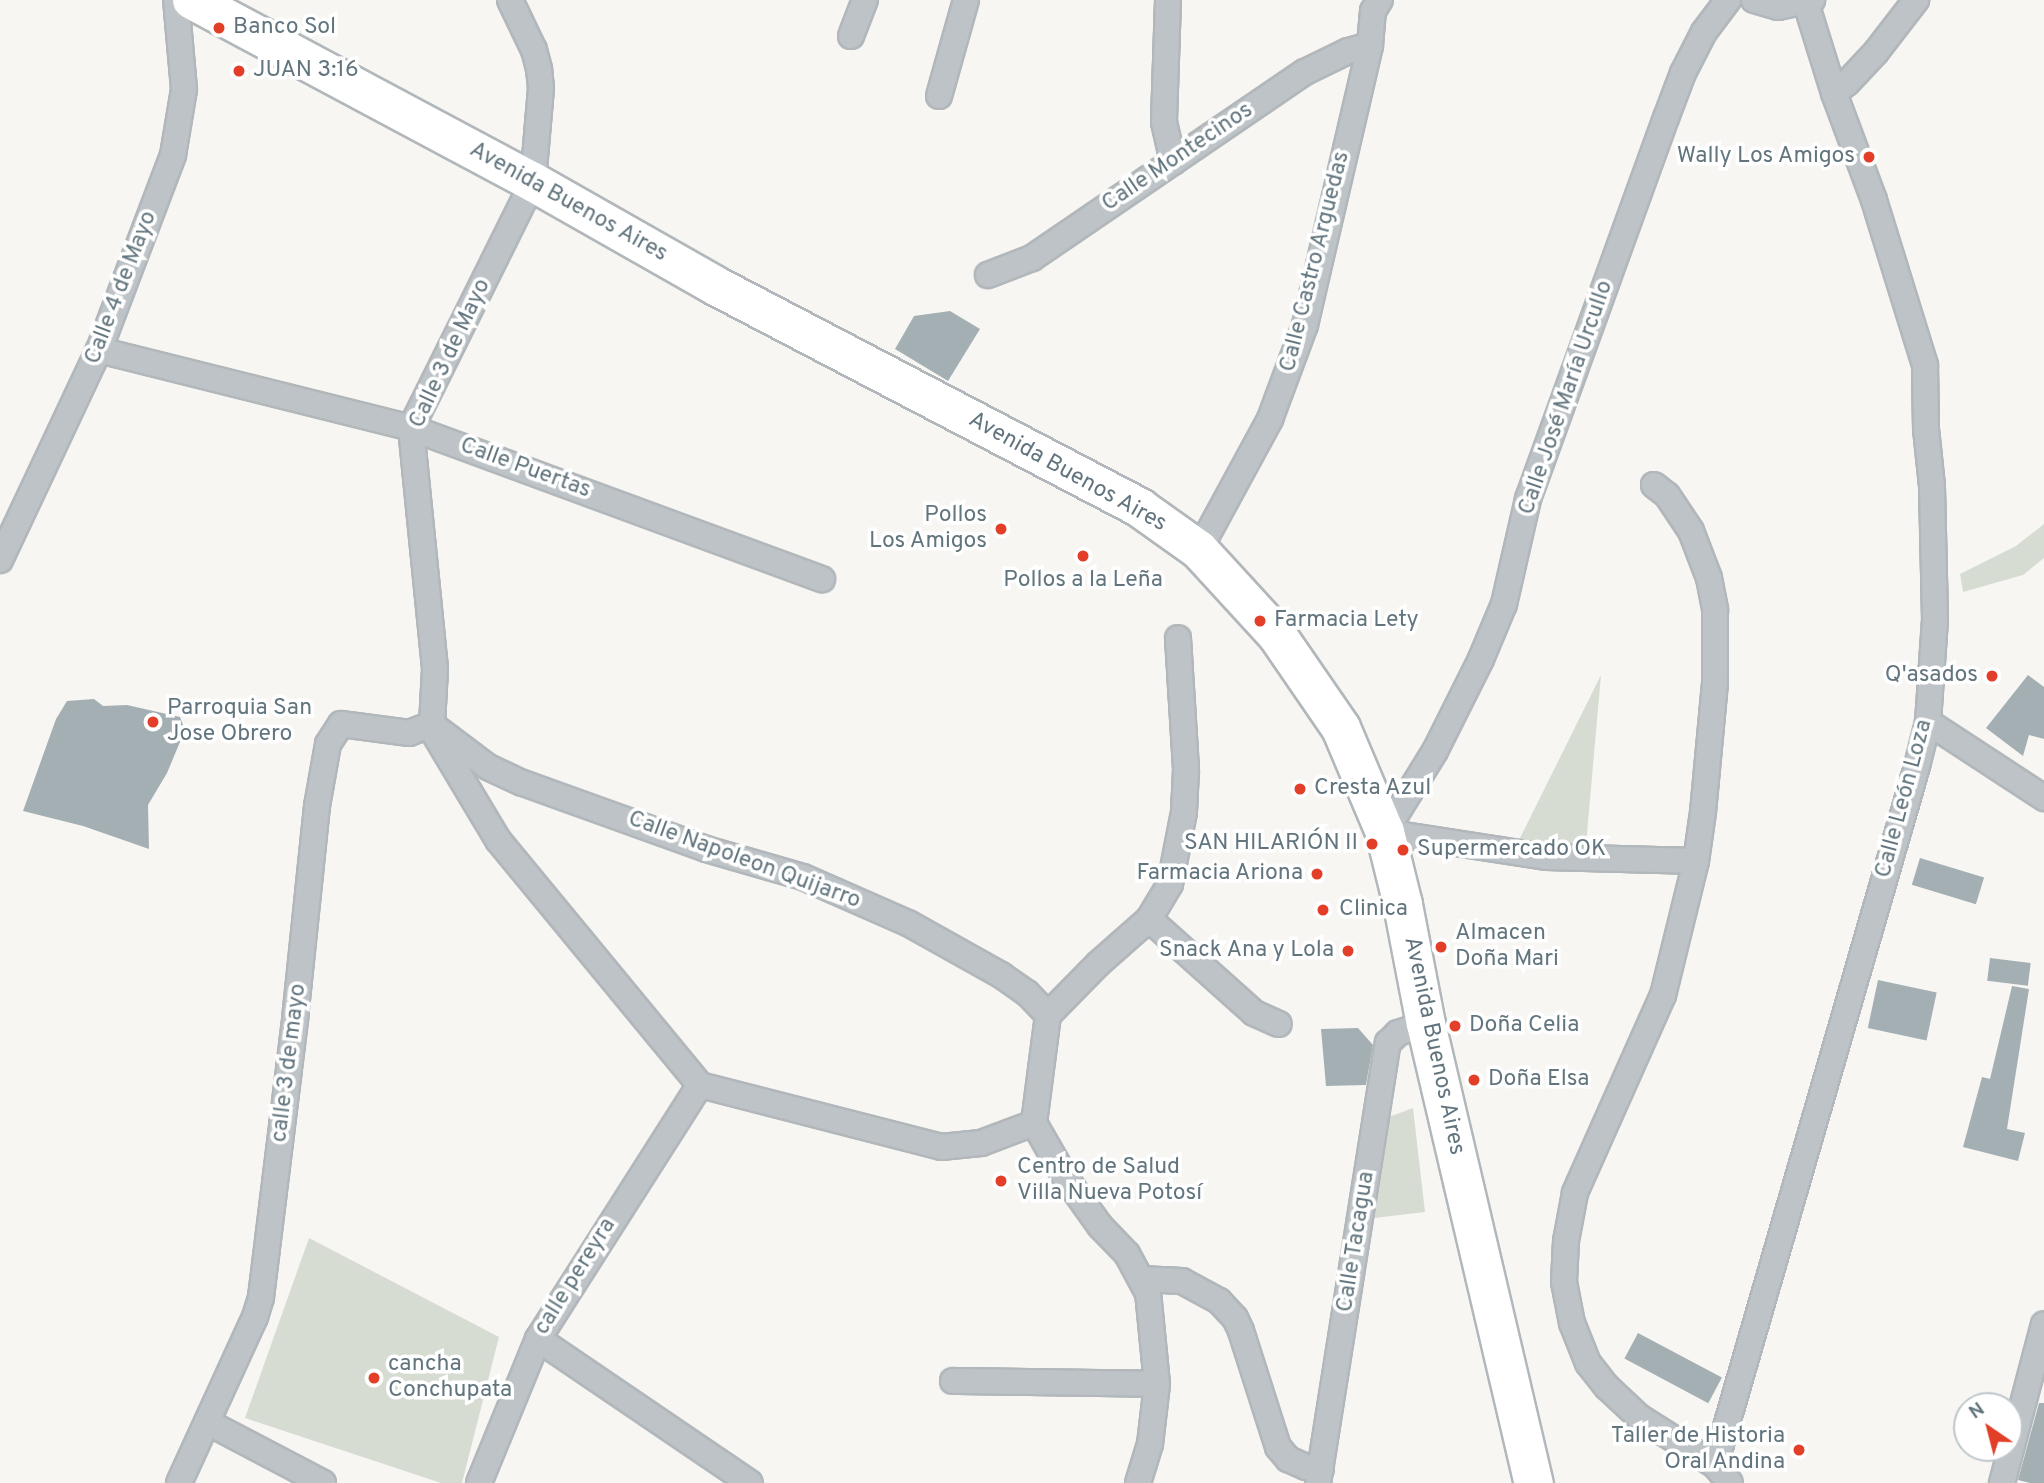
<!DOCTYPE html>
<html>
<head>
<meta charset="utf-8">
<style>
  body { margin:0 }
  #map { position:relative; width:2044px; height:1483px; overflow:hidden; background:#f7f6f3; font-family:Overpass,sans-serif }
  div>[style] { position:absolute }
  .green>* { inset:0; background:#d7dcd3 }
  .building>* { inset:0; background:#a4afb3; transform-origin:0 0 }
  .roads { filter:drop-shadow(2px 0 #b1b7ba) drop-shadow(-2px 0 #b1b7ba) drop-shadow(0 2px #b1b7ba) drop-shadow(0 -2px #b1b7ba) }
  .minor>* { height:24px; margin:-12px; padding:0 12px; transform-origin:12px; border-radius:12px; background:#bdc3c6 }
  .primary>* { height:38px; margin:-19px; padding:0 19px; transform-origin:19px; border-radius:19px; background:#fff }
  .dots>* { width:19px; height:19px; translate:-50% -50%; box-sizing:border-box; border:4px solid #fff; border-radius:50% }
  span { translate:-50% -50%; white-space:nowrap; text-align:center; line-height:1.15; -webkit-text-stroke:7px #fff; paint-order:stroke }
  .poi-label { font-size:23px; color:#62757e }
  .left { translate:0 -50%; text-align:left }
  .right { translate:-100% -50%; text-align:right }
  .street-label { font-size:23px; color:#62757e }
  .north { position:absolute; left:1953px; top:1392px; width:70px; height:70px; box-sizing:border-box; background:#fff; border:2px solid #c0c8cb; border-radius:50%; rotate:325deg; font-size:19px; font-weight:700; line-height:28px; text-align:center; color:#62757e }
  .north::after { content:''; display:block; margin:auto; width:24px; height:32px; background:#e23e28; clip-path:polygon(50% 0,100% 100%,50% 72%,0 100%) }
</style>
</head>
<body>
<div id="map">
  <div class="green">
    <i style="clip-path:polygon(2044px 524px,2044px 558px,2023px 575px,1963px 592px,1960px 574px,2016px 546px)"></i>
    <i style="clip-path:polygon(1601px 675px,1586px 845px,1519px 840px)"></i>
    <i style="clip-path:polygon(1413px 1108px,1425px 1212px,1366px 1219px,1386px 1118px)"></i>
    <i style="clip-path:polygon(309px 1238px,499px 1337px,462px 1483px,441px 1483px,245px 1418px)"></i>
  </div>
  <div class="building">
    <i style="clip-path:polygon(950px 311px,980px 329px,948px 381px,895px 349px,914px 316px)"></i>
    <i style="clip-path:polygon(2028px 675px,2044px 687px,2044px 739px,2029px 735px,2023px 756px,1986px 728px)"></i>
    <i style="clip-path:polygon(94px 699px,103px 706px,127px 705px,180px 717px,185px 730px,167px 773px,148px 805px,149px 849px,83px 826px,23px 811px,56px 719px,67px 701px)"></i>
    <i style="left:1920px;top:858px;width:67px;height:28px;rotate:17deg"></i>
    <i style="left:1990px;top:958px;width:41px;height:23px;rotate:7deg"></i>
    <i style="left:1878px;top:980px;width:60px;height:49px;rotate:12deg"></i>
    <i style="clip-path:polygon(2012px 986px,2029px 989px,2007px 1129px,2025px 1133px,2018px 1161px,1963px 1147px,1982px 1077px,1990px 1079px)"></i>
    <i style="clip-path:polygon(1358px 1028px,1373px 1045px,1366px 1085px,1326px 1086px,1321px 1029px)"></i>
    <i style="left:1638px;top:1333px;width:95px;height:29px;rotate:28deg"></i>
    <i style="clip-path:polygon(2039px 1403px,2044px 1403px,2044px 1483px,2030px 1483px,2018px 1480px)"></i>
  </div>
  <div class="roads">
    <div class="minor">
      <i style="left:510px;top:0;width:55px;rotate:64.4deg"></i>
      <i style="left:534px;top:50px;width:20px;rotate:75deg"></i>
      <i style="left:539px;top:69px;width:19px;rotate:84deg"></i>
      <i style="left:541px;top:88px;width:94px;rotate:94.9deg"></i>
      <i style="left:533px;top:182px;width:275px;rotate:116.4deg"></i>
      <i style="left:411px;top:428px;width:242px;rotate:84.3deg"></i>
      <i style="left:435px;top:669px;width:55px;rotate:93.1deg"></i>
      <i style="left:432px;top:724px;width:9px;rotate:77deg"></i>
      <i style="left:434px;top:733px;width:125px;rotate:59.1deg"></i>
      <i style="left:498px;top:840px;width:318px;rotate:50.5deg"></i>
      <i style="left:700px;top:1085px;width:249px;rotate:14.4deg"></i>
      <i style="left:941px;top:1147px;width:40px;rotate:-5.7deg"></i>
      <i style="left:981px;top:1143px;width:57px;rotate:-20.7deg"></i>
      <i style="left:1168px;top:0;width:122px;rotate:91.9deg"></i>
      <i style="left:1164px;top:122px;width:41px;rotate:77.3deg"></i>
      <i style="left:1754px;top:0;width:25px;rotate:16deg"></i>
      <i style="left:1778px;top:7px;width:35px;rotate:-12deg"></i>
      <i style="left:851px;top:36px;width:39px;rotate:-69deg"></i>
      <i style="left:1834px;top:93px;width:16px;rotate:-38deg"></i>
      <i style="left:1847px;top:83px;width:42px;rotate:-46.9deg"></i>
      <i style="left:1876px;top:52px;width:66px;rotate:-52.4deg"></i>
      <i style="left:939px;top:96px;width:100px;rotate:-74.3deg"></i>
      <i style="left:988px;top:275px;width:47px;rotate:-21.1deg"></i>
      <i style="left:1032px;top:258px;width:330px;rotate:-34.3deg"></i>
      <i style="left:1305px;top:72px;width:48px;rotate:-26deg"></i>
      <i style="left:1348px;top:51px;width:23px;rotate:-15deg"></i>
      <i style="left:99px;top:350px;width:322px;rotate:14deg"></i>
      <i style="left:411px;top:428px;width:438px;rotate:20.2deg"></i>
      <i style="left:1654px;top:485px;width:16px;rotate:38deg"></i>
      <i style="left:1667px;top:495px;width:43px;rotate:56.3deg"></i>
      <i style="left:1691px;top:531px;width:50px;rotate:69deg"></i>
      <i style="left:1709px;top:578px;width:33px;rotate:79deg"></i>
      <i style="left:1715px;top:610px;width:73px;rotate:90deg"></i>
      <i style="left:1715px;top:683px;width:130px;rotate:95.3deg"></i>
      <i style="left:1703px;top:812px;width:49px;rotate:98.1deg"></i>
      <i style="left:1696px;top:861px;width:138px;rotate:103.8deg"></i>
      <i style="left:1663px;top:995px;width:217px;rotate:114deg"></i>
      <i style="left:1575px;top:1193px;width:49px;rotate:100.6deg"></i>
      <i style="left:1566px;top:1241px;width:41px;rotate:92.8deg"></i>
      <i style="left:1564px;top:1282px;width:42px;rotate:79deg"></i>
      <i style="left:1572px;top:1323px;width:43px;rotate:68.2deg"></i>
      <i style="left:1588px;top:1363px;width:31px;rotate:52deg"></i>
      <i style="left:1607px;top:1387px;width:44px;rotate:43.2deg"></i>
      <i style="left:1639px;top:1417px;width:90px;rotate:32.3deg"></i>
      <i style="left:1715px;top:1465px;width:23px;rotate:50deg"></i>
      <i style="left:1199px;top:550px;width:149px;rotate:-61.5deg"></i>
      <i style="left:1270px;top:419px;width:100px;rotate:-69.6deg"></i>
      <i style="left:1305px;top:325px;width:287px;rotate:-76.9deg"></i>
      <i style="left:1370px;top:45px;width:34px;rotate:-85deg"></i>
      <i style="left:1373px;top:11px;width:13px;rotate:-58deg"></i>
      <i style="left:0;top:560px;width:232px;rotate:-64.8deg"></i>
      <i style="left:99px;top:350px;width:209px;rotate:-69.2deg"></i>
      <i style="left:173px;top:155px;width:67px;rotate:-80.5deg"></i>
      <i style="left:184px;top:89px;width:89px;rotate:-95.1deg"></i>
      <i style="left:1928px;top:722px;width:139px;rotate:33.2deg"></i>
      <i style="left:435px;top:727px;width:66px;rotate:37deg"></i>
      <i style="left:488px;top:767px;width:38px;rotate:25deg"></i>
      <i style="left:523px;top:783px;width:195px;rotate:19.8deg"></i>
      <i style="left:706px;top:849px;width:101px;rotate:16.1deg"></i>
      <i style="left:803px;top:877px;width:115px;rotate:23.7deg"></i>
      <i style="left:908px;top:923px;width:107px;rotate:29.2deg"></i>
      <i style="left:1001px;top:975px;width:32px;rotate:35deg"></i>
      <i style="left:1027px;top:993px;width:30px;rotate:46deg"></i>
      <i style="left:1696px;top:861px;width:150px;rotate:-178.5deg"></i>
      <i style="left:1546px;top:857px;width:163px;rotate:-171.2deg"></i>
      <i style="left:1385px;top:832px;width:95px;rotate:-58.3deg"></i>
      <i style="left:1435px;top:751px;width:103px;rotate:-63.4deg"></i>
      <i style="left:1481px;top:659px;width:60px;rotate:-67.3deg"></i>
      <i style="left:1504px;top:604px;width:108px;rotate:-77.1deg"></i>
      <i style="left:1528px;top:499px;width:405px;rotate:-70.1deg"></i>
      <i style="left:1666px;top:118px;width:48px;rotate:-69.3deg"></i>
      <i style="left:1683px;top:73px;width:46px;rotate:-62.9deg"></i>
      <i style="left:1704px;top:32px;width:40px;rotate:-53deg"></i>
      <i style="left:1149px;top:919px;width:141px;rotate:41.8deg"></i>
      <i style="left:1254px;top:1013px;width:27px;rotate:24deg"></i>
      <i style="left:1141px;top:1279px;width:41px;rotate:2.8deg"></i>
      <i style="left:1182px;top:1281px;width:42px;rotate:28.4deg"></i>
      <i style="left:1219px;top:1301px;width:23px;rotate:47deg"></i>
      <i style="left:1235px;top:1318px;width:14px;rotate:65deg"></i>
      <i style="left:1241px;top:1331px;width:122px;rotate:72.3deg"></i>
      <i style="left:1278px;top:1447px;width:16px;rotate:50deg"></i>
      <i style="left:1288px;top:1459px;width:20px;rotate:24deg"></i>
      <i style="left:1306px;top:1467px;width:15px;rotate:8deg"></i>
      <i style="left:538px;top:1339px;width:256px;rotate:34.2deg"></i>
      <i style="left:953px;top:1381px;width:204px;rotate:0.8deg"></i>
      <i style="left:207px;top:1422px;width:131px;rotate:27.7deg"></i>
      <i style="left:1715px;top:1465px;width:728px;rotate:-73.88deg"></i>
      <i style="left:1917px;top:766px;width:45px;rotate:-76deg"></i>
      <i style="left:1928px;top:722px;width:103px;rotate:-86.1deg"></i>
      <i style="left:1935px;top:619px;width:133px;rotate:-91.3deg"></i>
      <i style="left:1932px;top:486px;width:57px;rotate:-96deg"></i>
      <i style="left:1926px;top:429px;width:64px;rotate:-90.9deg"></i>
      <i style="left:1925px;top:365px;width:173px;rotate:-107.2deg"></i>
      <i style="left:1874px;top:200px;width:114px;rotate:-110.5deg"></i>
      <i style="left:1834px;top:93px;width:94px;rotate:-107.3deg"></i>
      <i style="left:179px;top:1483px;width:183px;rotate:-65.4deg"></i>
      <i style="left:255px;top:1317px;width:21px;rotate:-73deg"></i>
      <i style="left:261px;top:1297px;width:280px;rotate:-83deg"></i>
      <i style="left:295px;top:1019px;width:214px;rotate:-84.1deg"></i>
      <i style="left:317px;top:806px;width:63px;rotate:-79.9deg"></i>
      <i style="left:328px;top:744px;width:24px;rotate:-57deg"></i>
      <i style="left:341px;top:724px;width:69px;rotate:7.5deg"></i>
      <i style="left:409px;top:733px;width:25px;rotate:-21deg"></i>
      <i style="left:479px;top:1483px;width:156px;rotate:-67.7deg"></i>
      <i style="left:538px;top:1339px;width:301px;rotate:-57.5deg"></i>
      <i style="left:1138px;top:1483px;width:41px;rotate:-72.9deg"></i>
      <i style="left:1150px;top:1444px;width:60px;rotate:-83.3deg"></i>
      <i style="left:1157px;top:1384px;width:91px;rotate:-95.6deg"></i>
      <i style="left:1148px;top:1293px;width:44px;rotate:-118.3deg"></i>
      <i style="left:1127px;top:1254px;width:39px;rotate:-134deg"></i>
      <i style="left:1100px;top:1226px;width:60px;rotate:-125.5deg"></i>
      <i style="left:1065px;top:1177px;width:62px;rotate:-119.9deg"></i>
      <i style="left:1034px;top:1123px;width:109px;rotate:-82.6deg"></i>
      <i style="left:1048px;top:1015px;width:71px;rotate:-45.6deg"></i>
      <i style="left:1098px;top:964px;width:68px;rotate:-41.4deg"></i>
      <i style="left:1149px;top:919px;width:41px;rotate:-59deg"></i>
      <i style="left:1170px;top:884px;width:73px;rotate:-79deg"></i>
      <i style="left:1184px;top:812px;width:43px;rotate:-87.3deg"></i>
      <i style="left:1186px;top:769px;width:131px;rotate:-93.5deg"></i>
      <i style="left:1318px;top:1483px;width:446px;rotate:-81deg"></i>
      <i style="left:1388px;top:1043px;width:14px;rotate:-45deg"></i>
      <i style="left:1398px;top:1033px;width:29px;rotate:-18deg"></i>
      <i style="left:2002px;top:1483px;width:164px;rotate:-75.2deg"></i>
    </div>
    <div class="primary">
      <i style="left:192px;top:0;width:387px;rotate:28.1deg"></i>
      <i style="left:533px;top:182px;width:208px;rotate:29.6deg"></i>
      <i style="left:714px;top:285px;width:481px;rotate:27.6deg"></i>
      <i style="left:1140px;top:508px;width:72px;rotate:35.4deg"></i>
      <i style="left:1199px;top:550px;width:115px;rotate:47.5deg"></i>
      <i style="left:1277px;top:635px;width:113px;rotate:55.5deg"></i>
      <i style="left:1341px;top:728px;width:113px;rotate:67.1deg"></i>
      <i style="left:1385px;top:832px;width:75px;rotate:76.1deg"></i>
      <i style="left:1403px;top:905px;width:121px;rotate:79.1deg"></i>
      <i style="left:1426px;top:1024px;width:472px;rotate:76.8deg"></i>
    </div>
  </div>
  <div class="dots">
    <i style="left:219px;top:28px;background:#e23e28"></i>
    <i style="left:239px;top:71px;background:#e23e28"></i>
    <i style="left:1869px;top:157px;background:#e23e28"></i>
    <i style="left:1001px;top:529px;background:#e23e28"></i>
    <i style="left:1083px;top:556px;background:#e23e28"></i>
    <i style="left:1260px;top:621px;background:#e23e28"></i>
    <i style="left:1992px;top:676px;background:#e23e28"></i>
    <i style="left:153px;top:722px;background:#e23e28"></i>
    <i style="left:1300px;top:789px;background:#e23e28"></i>
    <i style="left:1372px;top:844px;background:#e23e28"></i>
    <i style="left:1403px;top:850px;background:#e23e28"></i>
    <i style="left:1317px;top:874px;background:#e23e28"></i>
    <i style="left:1323px;top:910px;background:#e23e28"></i>
    <i style="left:1441px;top:947px;background:#e23e28"></i>
    <i style="left:1348px;top:951px;background:#e23e28"></i>
    <i style="left:1455px;top:1026px;background:#e23e28"></i>
    <i style="left:1474px;top:1080px;background:#e23e28"></i>
    <i style="left:1001px;top:1181px;background:#e23e28"></i>
    <i style="left:374px;top:1378px;background:#e23e28"></i>
    <i style="left:1799px;top:1450px;background:#e23e28"></i>
  </div>
  <div class="poi-label">
    <span class="left" style="left:233px;top:28px">Banco Sol</span>
    <span class="left" style="left:253px;top:71px">JUAN 3:16</span>
    <span class="right" style="left:1855px;top:157px">Wally Los Amigos</span>
    <span class="right" style="left:987px;top:529px">Pollos<br>Los Amigos</span>
    <span style="left:1083px;top:581px">Pollos a la Leña</span>
    <span class="left" style="left:1274px;top:621px">Farmacia Lety</span>
    <span class="right" style="left:1978px;top:676px">Q'asados</span>
    <span class="left" style="left:167px;top:722px">Parroquia San<br>Jose Obrero</span>
    <span class="left" style="left:1314px;top:789px">Cresta Azul</span>
    <span class="right" style="left:1358px;top:844px">SAN HILARIÓN II</span>
    <span class="left" style="left:1417px;top:850px">Supermercado OK</span>
    <span class="right" style="left:1303px;top:874px">Farmacia Ariona</span>
    <span class="left" style="left:1339px;top:910px">Clinica</span>
    <span class="left" style="left:1455px;top:947px">Almacen<br>Doña Mari</span>
    <span class="right" style="left:1334px;top:951px">Snack Ana y Lola</span>
    <span class="left" style="left:1469px;top:1026px">Doña Celia</span>
    <span class="left" style="left:1488px;top:1080px">Doña Elsa</span>
    <span class="left" style="left:1017px;top:1181px">Centro de Salud<br>Villa Nueva Potosí</span>
    <span class="left" style="left:388px;top:1378px">cancha<br>Conchupata</span>
    <span class="right" style="left:1785px;top:1450px">Taller de Historia<br>Oral Andina</span>
  </div>
  <div class="street-label">
    <span style="left:1178px;top:158px;rotate:-34deg">Calle Montecinos</span>
    <span style="left:568px;top:203px;rotate:29deg">Avenida Buenos Aires</span>
    <span style="left:1316px;top:262px;rotate:-76deg">Calle Castro Arguedas</span>
    <span style="left:122px;top:288px;rotate:-69deg">Calle 4 de Mayo</span>
    <span style="left:451px;top:354px;rotate:-65deg">Calle 3 de Mayo</span>
    <span style="left:1567px;top:398px;rotate:-71deg">Calle José María Urcullo</span>
    <span style="left:525px;top:469px;rotate:20deg">Calle Puertas</span>
    <span style="left:1067px;top:473px;rotate:29deg">Avenida Buenos Aires</span>
    <span style="left:1905px;top:799px;rotate:-75deg">Calle León Loza</span>
    <span style="left:744px;top:861px;rotate:20deg">Calle Napoleon Quijarro</span>
    <span style="left:1433px;top:1046px;rotate:78deg">Avenida Buenos Aires</span>
    <span style="left:290px;top:1063px;rotate:-83deg">calle 3 de mayo</span>
    <span style="left:1357px;top:1242px;rotate:-81deg">Calle Tacagua</span>
    <span style="left:576px;top:1277px;rotate:-58deg">calle pereyra</span>
  </div>
  <div class="north">N</div>
</div>
</body>
</html>
